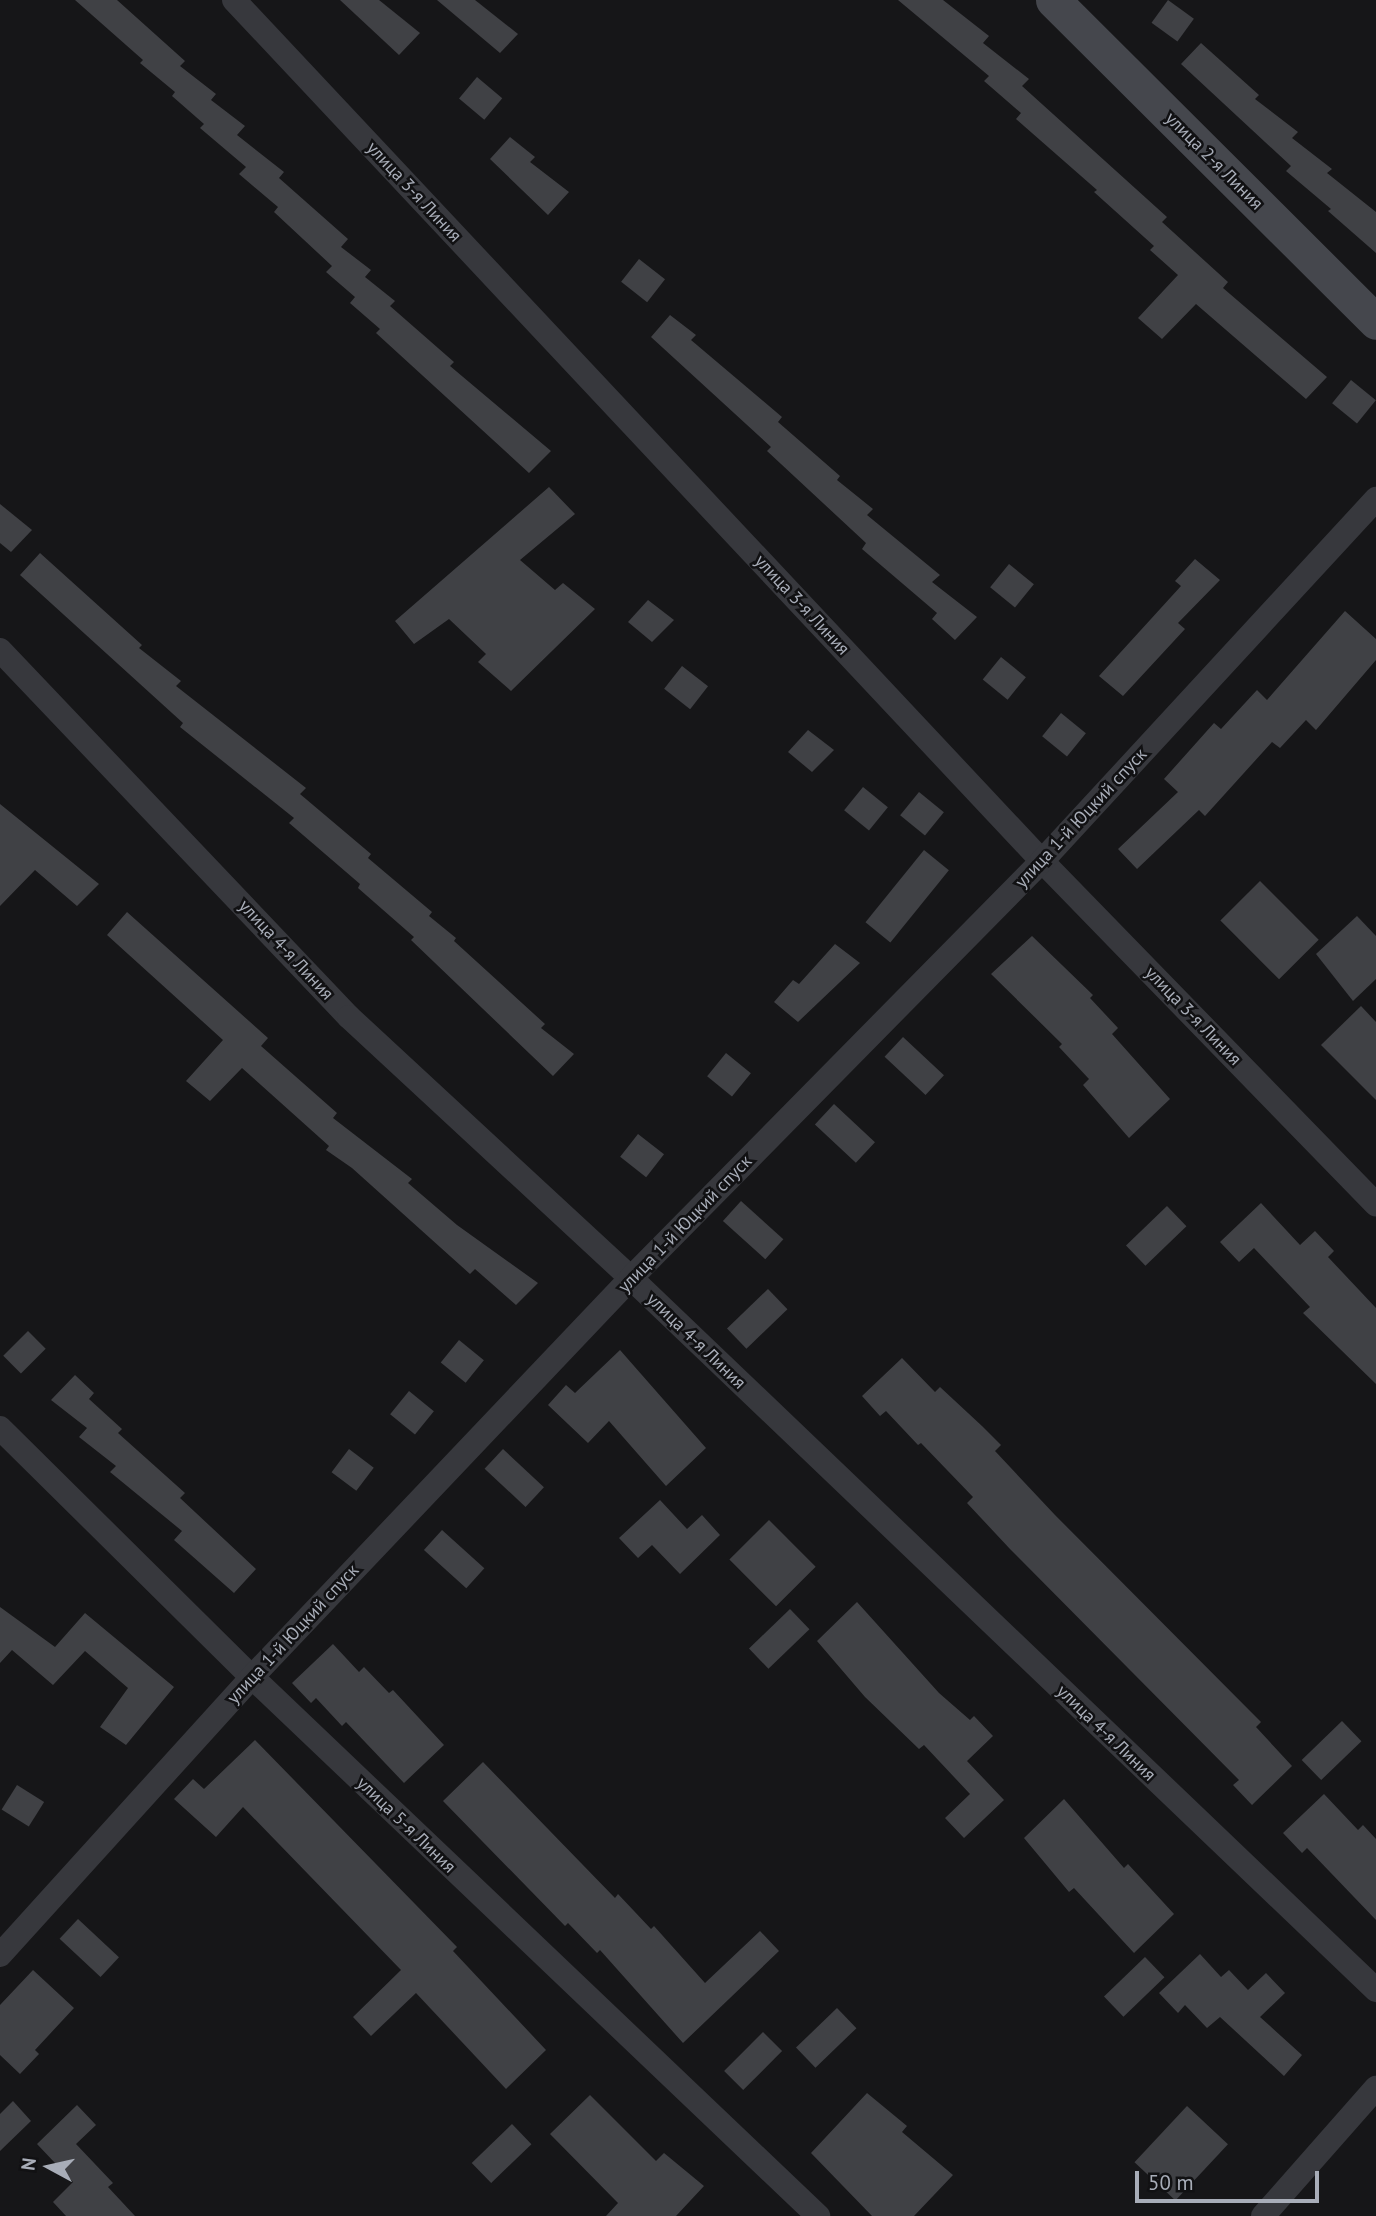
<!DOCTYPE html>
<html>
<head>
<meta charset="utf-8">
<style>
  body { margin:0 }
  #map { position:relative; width:1376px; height:2216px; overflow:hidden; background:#161618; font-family:"PT Sans",sans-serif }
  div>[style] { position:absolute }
  .building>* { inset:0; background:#404145; transform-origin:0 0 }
  .street>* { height:24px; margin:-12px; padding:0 12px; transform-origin:12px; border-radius:12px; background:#37383d }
  .secondary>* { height:35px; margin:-17.5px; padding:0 17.5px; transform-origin:17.5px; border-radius:17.5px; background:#45474d }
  span { translate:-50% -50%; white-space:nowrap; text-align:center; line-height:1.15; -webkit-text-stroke:5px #111113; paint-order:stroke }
  .street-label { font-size:18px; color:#a8adb8 }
  .north { position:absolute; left:14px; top:2132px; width:70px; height:70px; -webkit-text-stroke:5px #111113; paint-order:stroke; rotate:278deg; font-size:19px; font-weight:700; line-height:28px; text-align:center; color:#a8adb8 }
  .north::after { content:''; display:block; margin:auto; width:24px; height:32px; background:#a8adb8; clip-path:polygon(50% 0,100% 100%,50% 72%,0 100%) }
  .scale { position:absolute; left:1135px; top:2171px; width:184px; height:32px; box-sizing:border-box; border:4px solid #a8adb8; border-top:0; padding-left:9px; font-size:21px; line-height:24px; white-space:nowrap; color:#a8adb8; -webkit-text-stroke:5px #111113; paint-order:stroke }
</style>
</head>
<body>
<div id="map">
  <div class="building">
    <i style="clip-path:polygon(75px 0,117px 0,185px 61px,180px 66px,216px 94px,211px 100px,245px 126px,237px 135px,284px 172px,279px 178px,348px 239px,341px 247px,371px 270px,365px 277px,395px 301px,390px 306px,454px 362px,450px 366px,551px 451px,529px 473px,376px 333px,380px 329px,350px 303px,355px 297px,326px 272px,332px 266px,274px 212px,278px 207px,239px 174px,246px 167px,200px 128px,204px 124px,172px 96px,175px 92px,140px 63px,143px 60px)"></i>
    <i style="clip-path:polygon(340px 0,379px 0,420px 33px,399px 55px)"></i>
    <i style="clip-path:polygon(437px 0,475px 0,518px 34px,500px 53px)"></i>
    <i style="clip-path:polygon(898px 0,943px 0,989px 36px,983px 43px,1029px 79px,1022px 86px,1167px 217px,1162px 222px,1228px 282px,1223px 288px,1327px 377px,1306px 399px,1196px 304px,1162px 339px,1138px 318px,1178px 275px,1150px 250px,1154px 246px,1094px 192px,1097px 190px,1016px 119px,1021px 113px,984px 81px,989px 76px)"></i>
    <i style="left:1168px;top:0;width:32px;height:28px;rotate:36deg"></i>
    <i style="clip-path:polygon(1201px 43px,1259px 95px,1255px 99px,1298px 132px,1292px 138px,1332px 169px,1327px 173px,1376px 212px,1376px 253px,1328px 211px,1331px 209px,1286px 171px,1291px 166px,1181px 64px)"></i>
    <i style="left:477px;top:77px;width:33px;height:28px;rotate:40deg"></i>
    <i style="clip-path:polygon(510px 137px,535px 157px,530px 162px,569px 192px,548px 215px,490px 159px)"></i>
    <i style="left:639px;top:259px;width:33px;height:29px;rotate:38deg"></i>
    <i style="clip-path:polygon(670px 315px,696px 335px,691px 340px,782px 417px,778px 422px,840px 476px,837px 480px,873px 509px,867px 515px,940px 575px,932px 582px,977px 617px,955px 640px,932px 619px,937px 613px,862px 549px,866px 543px,767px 451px,771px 447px,651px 337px)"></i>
    <i style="left:1351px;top:380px;width:32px;height:30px;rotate:39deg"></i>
    <i style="clip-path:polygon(549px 487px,575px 514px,520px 560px,555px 590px,563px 583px,595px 609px,511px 691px,478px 662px,486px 654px,449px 619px,414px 644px,395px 621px)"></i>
    <i style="clip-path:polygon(0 504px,32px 530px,11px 552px,0 543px)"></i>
    <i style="clip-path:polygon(40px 553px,142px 645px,139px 648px,181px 681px,176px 686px,306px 788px,300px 794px,371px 854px,368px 858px,432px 912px,429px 916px,456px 938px,454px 941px,545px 1024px,541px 1028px,574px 1054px,553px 1076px,411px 940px,414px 937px,358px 888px,360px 884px,289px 823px,294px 818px,180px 727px,183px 723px,20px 575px)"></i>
    <i style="clip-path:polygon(1195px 559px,1220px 580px,1178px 623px,1185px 629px,1123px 696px,1099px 676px,1181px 586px,1175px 581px)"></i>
    <i style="left:1009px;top:564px;width:32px;height:30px;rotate:39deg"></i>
    <i style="clip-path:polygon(648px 600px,674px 620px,652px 642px,628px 622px)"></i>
    <i style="clip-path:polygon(1345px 611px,1376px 639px,1376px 660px,1316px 730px,1306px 720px,1280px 748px,1272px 742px,1205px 816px,1199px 810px,1137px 869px,1118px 849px,1178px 792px,1164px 779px,1214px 723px,1221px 729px,1257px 690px,1267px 700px)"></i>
    <i style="left:1001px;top:657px;width:32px;height:29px;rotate:39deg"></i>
    <i style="left:682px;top:666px;width:33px;height:29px;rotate:38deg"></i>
    <i style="left:1061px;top:713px;width:32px;height:30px;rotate:39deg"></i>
    <i style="clip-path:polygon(808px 730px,834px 750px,812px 772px,788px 752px)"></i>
    <i style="left:863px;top:787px;width:32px;height:30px;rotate:39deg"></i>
    <i style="left:919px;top:792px;width:32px;height:30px;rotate:39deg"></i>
    <i style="clip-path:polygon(0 804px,99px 884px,77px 906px,35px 870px,0 906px)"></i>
    <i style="left:924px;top:850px;width:32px;height:93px;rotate:39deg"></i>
    <i style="left:1260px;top:881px;width:83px;height:56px;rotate:45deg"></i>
    <i style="clip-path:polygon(127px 912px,268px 1038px,261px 1046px,337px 1113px,333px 1118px,412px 1179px,408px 1183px,457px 1225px,538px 1283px,516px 1305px,475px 1269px,470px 1274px,352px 1168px,326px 1150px,329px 1146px,242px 1068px,210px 1101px,186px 1081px,223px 1040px,107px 935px)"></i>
    <i style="clip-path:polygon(1357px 916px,1376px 936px,1376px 979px,1353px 1001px,1316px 954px)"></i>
    <i style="clip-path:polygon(1032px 936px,1093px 995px,1090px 998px,1118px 1028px,1112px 1034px,1170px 1099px,1129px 1138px,1083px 1085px,1089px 1079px,1059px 1047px,1062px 1044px,991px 974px)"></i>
    <i style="clip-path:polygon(835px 944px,860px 963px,798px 1022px,774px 1002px,793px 980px,799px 984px)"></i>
    <i style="clip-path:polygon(1361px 1006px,1376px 1022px,1376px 1100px,1321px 1045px)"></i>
    <i style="left:903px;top:1037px;width:56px;height:27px;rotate:43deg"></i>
    <i style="left:726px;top:1053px;width:32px;height:30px;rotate:39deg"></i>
    <i style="left:834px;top:1104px;width:56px;height:28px;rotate:43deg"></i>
    <i style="left:638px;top:1134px;width:33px;height:29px;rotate:38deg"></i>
    <i style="left:741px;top:1201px;width:57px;height:27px;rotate:42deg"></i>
    <i style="clip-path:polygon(1261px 1203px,1300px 1245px,1315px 1231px,1334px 1251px,1328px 1257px,1376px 1308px,1376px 1384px,1303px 1313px,1310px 1307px,1254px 1248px,1239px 1262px,1220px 1242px)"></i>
    <i style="left:1167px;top:1206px;width:28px;height:57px;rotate:46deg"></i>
    <i style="left:768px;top:1289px;width:28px;height:57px;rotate:46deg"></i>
    <i style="left:28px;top:1331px;width:25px;height:35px;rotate:45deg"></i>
    <i style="left:459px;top:1340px;width:32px;height:29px;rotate:39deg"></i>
    <i style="clip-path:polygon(620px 1350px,706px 1448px,666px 1486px,609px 1421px,588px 1443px,548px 1405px,566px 1385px,575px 1393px)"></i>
    <i style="clip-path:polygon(902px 1358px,935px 1392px,940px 1387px,982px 1426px,1001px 1445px,995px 1451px,1055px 1515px,1261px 1722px,1256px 1727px,1292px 1766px,1252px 1805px,1233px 1785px,1239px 1780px,1010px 1549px,967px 1503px,973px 1497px,921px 1443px,918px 1445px,886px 1411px,880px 1416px,862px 1396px)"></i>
    <i style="clip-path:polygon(75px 1375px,94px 1393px,89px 1399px,122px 1429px,118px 1433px,185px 1493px,180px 1498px,256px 1569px,234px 1593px,174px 1540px,182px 1531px,110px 1472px,116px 1466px,79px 1437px,87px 1428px,51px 1400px)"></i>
    <i style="left:409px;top:1391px;width:32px;height:30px;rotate:39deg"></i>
    <i style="left:349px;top:1449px;width:31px;height:29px;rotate:37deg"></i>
    <i style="left:503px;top:1449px;width:56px;height:27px;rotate:43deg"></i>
    <i style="clip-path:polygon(660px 1500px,687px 1529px,702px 1515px,720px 1535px,680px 1574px,652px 1545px,638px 1558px,619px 1538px)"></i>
    <i style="left:769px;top:1520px;width:66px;height:56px;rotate:45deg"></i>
    <i style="left:442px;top:1530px;width:57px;height:27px;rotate:42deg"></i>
    <i style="clip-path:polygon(857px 1602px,939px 1693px,970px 1720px,974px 1716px,993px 1736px,967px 1761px,1004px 1800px,964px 1838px,945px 1818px,970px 1794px,924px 1745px,919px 1749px,865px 1697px,817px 1641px)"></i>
    <i style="clip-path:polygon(0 1607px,55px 1647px,85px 1613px,174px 1687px,126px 1745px,100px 1727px,128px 1688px,85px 1651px,53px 1685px,12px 1650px,0 1663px)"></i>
    <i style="left:790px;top:1609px;width:28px;height:57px;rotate:46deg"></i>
    <i style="clip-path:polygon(333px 1644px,359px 1672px,364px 1667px,389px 1693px,393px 1690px,444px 1745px,404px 1783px,346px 1722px,342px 1726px,316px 1698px,311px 1703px,292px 1683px)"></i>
    <i style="left:1342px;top:1721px;width:28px;height:56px;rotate:46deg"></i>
    <i style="clip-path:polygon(255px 1740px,457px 1947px,453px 1951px,546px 2050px,506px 2089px,416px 1993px,371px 2036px,353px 2017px,401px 1970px,243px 1807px,216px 1837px,174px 1799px,193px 1779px,204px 1789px)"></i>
    <i style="clip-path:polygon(483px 1762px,615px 1898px,618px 1894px,651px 1929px,654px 1926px,705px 1983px,760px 1931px,779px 1951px,683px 2043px,600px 1950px,597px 1953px,568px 1923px,565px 1926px,443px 1801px)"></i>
    <i style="left:17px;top:1785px;width:32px;height:29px;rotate:32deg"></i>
    <i style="clip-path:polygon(1324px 1794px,1358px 1830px,1363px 1825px,1376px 1839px,1376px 1920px,1307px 1848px,1302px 1853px,1283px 1833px)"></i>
    <i style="clip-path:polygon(1064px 1799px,1124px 1868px,1128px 1864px,1174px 1914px,1134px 1953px,1074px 1888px,1069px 1892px,1024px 1838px)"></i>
    <i style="left:78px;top:1919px;width:56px;height:27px;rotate:43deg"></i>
    <i style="clip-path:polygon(1200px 1954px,1221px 1977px,1229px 1970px,1248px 1990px,1266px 1973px,1285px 1993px,1260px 2017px,1302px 2055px,1284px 2076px,1220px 2017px,1207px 2028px,1185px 2005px,1178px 2013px,1159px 1993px)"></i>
    <i style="left:1145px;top:1957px;width:28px;height:57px;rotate:46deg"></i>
    <i style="clip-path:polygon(33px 1970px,74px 2008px,35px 2050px,39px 2054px,20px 2074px,0 2055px,0 2005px)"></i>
    <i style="left:837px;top:2008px;width:28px;height:57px;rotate:46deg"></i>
    <i style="left:763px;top:2032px;width:27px;height:55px;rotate:45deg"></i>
    <i style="clip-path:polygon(867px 2093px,907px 2126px,902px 2132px,953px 2175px,914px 2216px,872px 2216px,811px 2153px)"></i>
    <i style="clip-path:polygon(590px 2095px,656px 2161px,664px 2153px,704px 2186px,676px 2216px,606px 2216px,618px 2203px,550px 2134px)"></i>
    <i style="clip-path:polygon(13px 2101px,31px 2121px,0 2151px,0 2114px)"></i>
    <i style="clip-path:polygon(77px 2105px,96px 2125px,76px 2144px,113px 2183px,108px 2187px,135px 2216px,66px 2216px,53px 2202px,73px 2182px,37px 2144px)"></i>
    <i style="left:1187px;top:2106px;width:56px;height:77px;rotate:43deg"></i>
    <i style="left:512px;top:2124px;width:28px;height:56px;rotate:46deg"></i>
  </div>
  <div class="street">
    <i style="left:234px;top:0;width:1181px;rotate:46.82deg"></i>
    <i style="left:1042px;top:861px;width:479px;rotate:45.8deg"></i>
    <i style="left:0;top:650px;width:506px;rotate:46.44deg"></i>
    <i style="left:349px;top:1017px;width:384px;rotate:42.8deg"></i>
    <i style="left:631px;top:1278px;width:1031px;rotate:43.7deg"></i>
    <i style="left:0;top:1428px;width:354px;rotate:44.7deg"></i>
    <i style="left:252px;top:1677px;width:782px;rotate:43.6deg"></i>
    <i style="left:0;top:1955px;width:375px;rotate:-47.8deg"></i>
    <i style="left:252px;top:1677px;width:550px;rotate:-46.47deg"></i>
    <i style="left:631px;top:1278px;width:585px;rotate:-45.42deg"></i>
    <i style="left:1042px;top:861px;width:493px;rotate:-47.3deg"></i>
    <i style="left:1263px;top:2216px;width:171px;rotate:-48.6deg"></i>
  </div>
  <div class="secondary">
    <i style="left:1053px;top:0;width:456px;rotate:44.9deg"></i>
  </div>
  <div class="street-label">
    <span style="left:1214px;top:161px;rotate:45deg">улица 2-я Линия</span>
    <span style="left:414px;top:192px;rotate:47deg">улица 3-я Линия</span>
    <span style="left:802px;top:605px;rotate:47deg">улица 3-я Линия</span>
    <span style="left:1081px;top:818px;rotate:-47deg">улица 1-й Юцкий спуск</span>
    <span style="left:286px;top:950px;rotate:47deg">улица 4-я Линия</span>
    <span style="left:1193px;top:1016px;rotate:46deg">улица 3-я Линия</span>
    <span style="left:685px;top:1224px;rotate:-46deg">улица 1-й Юцкий спуск</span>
    <span style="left:696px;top:1341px;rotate:44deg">улица 4-я Линия</span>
    <span style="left:293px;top:1634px;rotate:-47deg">улица 1-й Юцкий спуск</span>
    <span style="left:1106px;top:1733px;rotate:44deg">улица 4-я Линия</span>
    <span style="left:406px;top:1825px;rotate:44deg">улица 5-я Линия</span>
  </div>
  <div class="north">N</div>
  <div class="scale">50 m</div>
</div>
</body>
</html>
